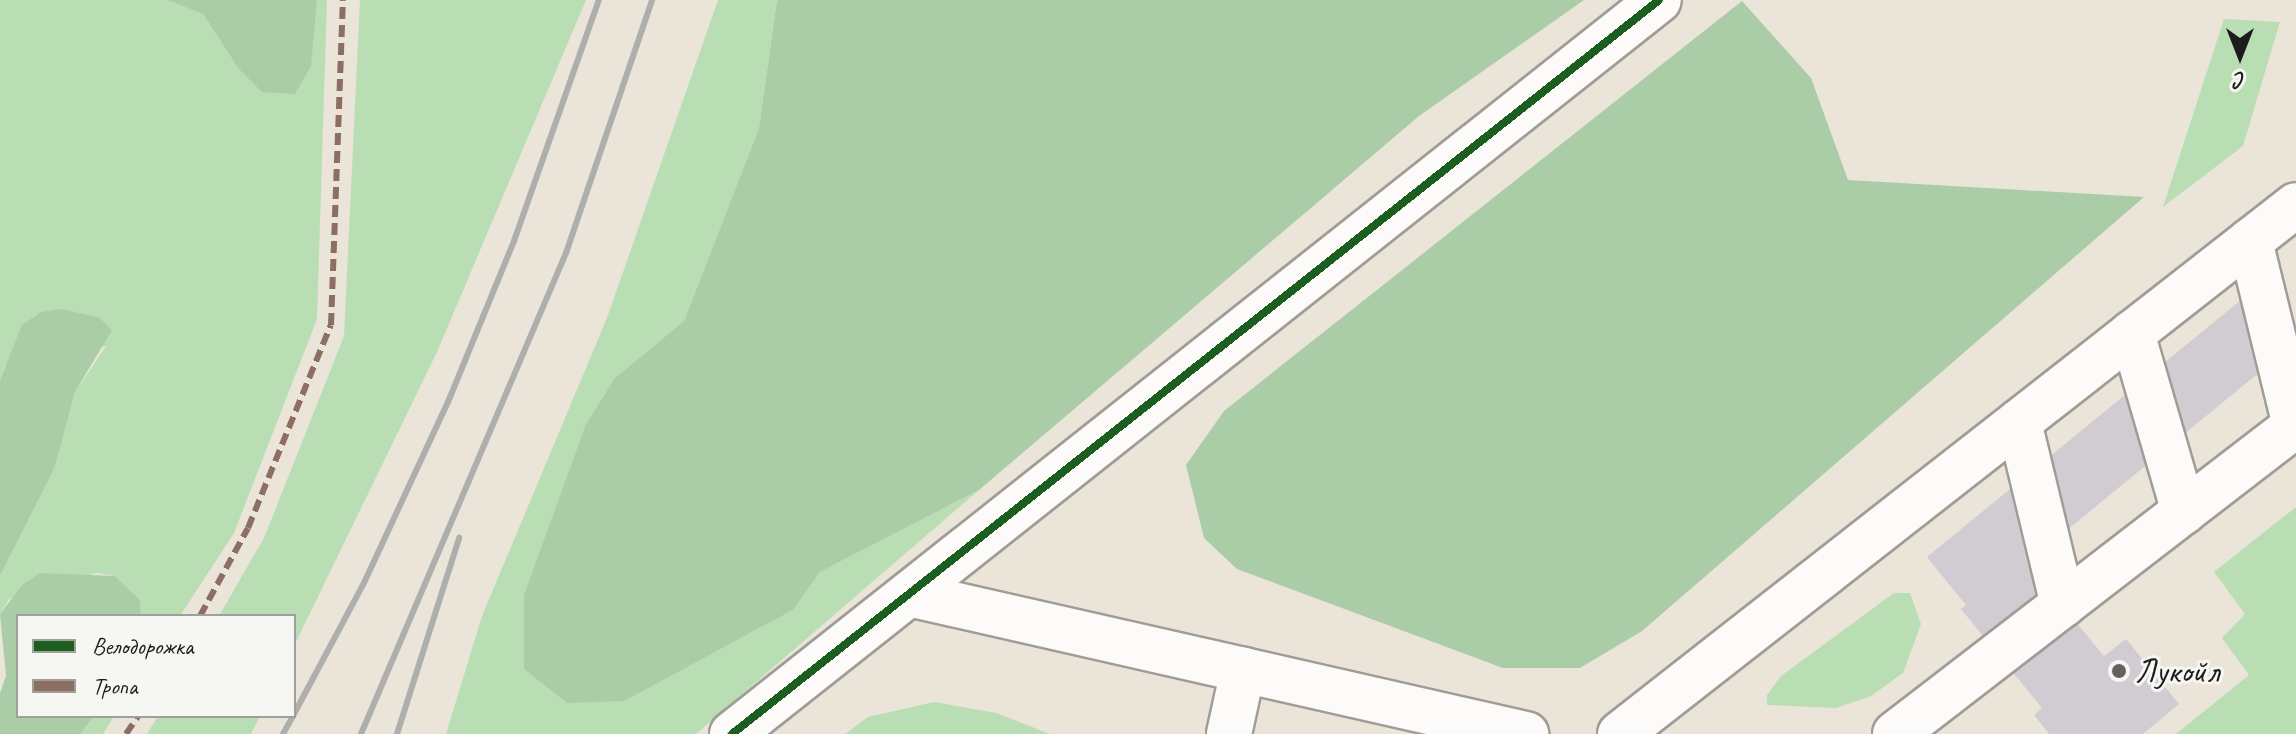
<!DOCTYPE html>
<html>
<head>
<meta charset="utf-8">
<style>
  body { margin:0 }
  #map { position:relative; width:2296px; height:734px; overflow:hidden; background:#eae4d9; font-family:Caveat,sans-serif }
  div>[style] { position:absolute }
  .green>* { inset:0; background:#badeb4 }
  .forest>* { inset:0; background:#aacda7 }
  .building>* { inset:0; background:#d0ccd1 }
  .roads { filter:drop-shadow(2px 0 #a09c96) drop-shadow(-2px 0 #a09c96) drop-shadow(0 2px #a09c96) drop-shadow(0 -2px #a09c96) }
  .minor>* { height:44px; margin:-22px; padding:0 22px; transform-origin:22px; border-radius:22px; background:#fcfbf9 }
  .rail>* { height:6px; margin:-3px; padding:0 3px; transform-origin:3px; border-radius:3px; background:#aeaeac }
  .quiet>* { height:6px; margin-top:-3px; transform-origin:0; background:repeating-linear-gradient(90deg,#8d6e63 0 12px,transparent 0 18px) }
  .cycleway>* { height:8px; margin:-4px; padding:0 4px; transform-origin:4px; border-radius:4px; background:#1b5e20 }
  .dots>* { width:22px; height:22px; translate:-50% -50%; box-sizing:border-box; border:4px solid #f6f6f2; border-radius:50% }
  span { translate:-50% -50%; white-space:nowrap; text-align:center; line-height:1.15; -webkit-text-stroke:6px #f6f6f2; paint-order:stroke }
  .poi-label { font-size:34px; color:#1c1c1c }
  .left { translate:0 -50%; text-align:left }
  .legend { position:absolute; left:16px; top:614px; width:280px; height:104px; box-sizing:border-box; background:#f6f6f2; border:2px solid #9f9f9c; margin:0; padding:10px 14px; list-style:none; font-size:24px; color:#1c1c1c }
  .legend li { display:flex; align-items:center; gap:16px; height:40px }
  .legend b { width:40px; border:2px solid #9f9f9c }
  .north { position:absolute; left:2200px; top:16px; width:80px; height:80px; -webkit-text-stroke:6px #f6f6f2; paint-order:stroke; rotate:180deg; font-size:22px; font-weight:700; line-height:32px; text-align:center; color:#1c1c1c }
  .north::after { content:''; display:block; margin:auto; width:28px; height:36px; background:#1c1c1c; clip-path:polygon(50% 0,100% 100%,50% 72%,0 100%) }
</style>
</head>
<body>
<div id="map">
  <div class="green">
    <i style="clip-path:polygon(0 0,174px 0,203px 14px,238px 68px,313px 37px,317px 0,327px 0,317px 319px,234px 533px,180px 616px,141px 616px,140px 600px,115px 576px,97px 573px,9px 599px,0 614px,0 576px,55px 467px,75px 392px,106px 346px,5px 366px,0 380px)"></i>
    <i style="clip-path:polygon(360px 0,586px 0,437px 352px,294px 646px,294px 616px,219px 616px,264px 538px,344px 336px)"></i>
    <i style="clip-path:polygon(718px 0,777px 0,759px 128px,684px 321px,615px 378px,720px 649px,793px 610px,820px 572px,979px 490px,696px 734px,446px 734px,482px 616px,607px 318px)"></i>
    <i style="clip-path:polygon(2224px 19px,2280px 22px,2243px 146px,2163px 207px)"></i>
    <i style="clip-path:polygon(2296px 507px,2296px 734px,2176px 734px,2249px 675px,2222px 638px,2245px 614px,2214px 572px)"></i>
    <i style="clip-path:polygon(1894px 593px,1910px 593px,1921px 624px,1903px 673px,1871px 696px,1836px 708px,1767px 705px,1767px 695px,1781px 676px)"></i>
    <i style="clip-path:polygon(934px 702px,996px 713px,1050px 734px,845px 734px,868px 717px)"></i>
    <i style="clip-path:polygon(94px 716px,114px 716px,103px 734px,80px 734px)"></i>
    <i style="clip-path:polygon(158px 716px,260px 716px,251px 734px,147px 734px)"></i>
  </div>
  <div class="forest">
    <i style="clip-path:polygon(168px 0,317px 0,311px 66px,295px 94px,262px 92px,238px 68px,203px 14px)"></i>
    <i style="clip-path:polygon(777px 0,1584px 0,1419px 116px,979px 490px,820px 572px,793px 610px,624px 701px,567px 703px,524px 669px,524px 595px,586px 424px,615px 378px,684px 321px,759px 128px)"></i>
    <i style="clip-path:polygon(1742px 1px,1811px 78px,1848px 180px,2144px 197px,1642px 631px,1580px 668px,1503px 668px,1237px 569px,1204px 538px,1186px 465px,1224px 411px)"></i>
    <i style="clip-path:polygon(62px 309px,100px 318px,112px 330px,75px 392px,55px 467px,0 576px,0 380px,22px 325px,41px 312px)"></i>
    <i style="clip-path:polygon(40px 573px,115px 576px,140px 600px,141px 616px,18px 616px,18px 716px,94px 716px,80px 734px,0 734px,0 693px,6px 676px,0 614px,22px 585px)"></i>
  </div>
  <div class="building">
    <i style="clip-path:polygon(2252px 291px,2295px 343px,2027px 563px,2104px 656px,2126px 639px,2179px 704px,2143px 734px,2049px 734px,2034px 715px,2042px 708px,1961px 609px,1966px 605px,1927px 557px)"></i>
  </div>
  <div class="roads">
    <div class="minor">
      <i style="left:2250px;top:241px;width:190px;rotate:76.3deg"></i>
      <i style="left:2132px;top:333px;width:186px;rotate:73.8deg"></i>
      <i style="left:2019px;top:422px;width:188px;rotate:76.5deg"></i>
      <i style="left:913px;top:595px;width:629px;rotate:12.78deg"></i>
      <i style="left:732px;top:734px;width:1182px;rotate:-38.37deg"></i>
      <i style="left:1229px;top:734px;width:66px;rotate:-77.7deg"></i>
      <i style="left:1620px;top:734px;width:858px;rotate:-38.04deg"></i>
      <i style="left:1895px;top:734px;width:506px;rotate:-37.62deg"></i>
    </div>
  </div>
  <div class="rail">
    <i style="left:294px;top:714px;width:146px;rotate:-61.9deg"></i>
    <i style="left:363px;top:585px;width:202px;rotate:-65.1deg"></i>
    <i style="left:448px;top:402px;width:174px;rotate:-67.7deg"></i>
    <i style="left:514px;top:241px;width:256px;rotate:-70.6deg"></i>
    <i style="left:283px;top:734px;width:21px;rotate:-61deg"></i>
    <i style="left:361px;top:734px;width:523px;rotate:-66.92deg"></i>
    <i style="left:566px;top:253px;width:267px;rotate:-71.2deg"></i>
    <i style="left:397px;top:734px;width:206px;rotate:-72.4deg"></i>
  </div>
  <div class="quiet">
    <i style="left:200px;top:616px;width:100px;rotate:-61.4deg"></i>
    <i style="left:248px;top:528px;width:219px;rotate:-67.8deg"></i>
    <i style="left:331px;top:325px;width:325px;rotate:-87.9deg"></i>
    <i style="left:126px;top:734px;width:22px;rotate:-56deg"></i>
  </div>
  <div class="cycleway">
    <i style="left:732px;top:734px;width:1182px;rotate:-38.37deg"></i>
  </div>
  <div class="dots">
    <i style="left:2119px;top:671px;background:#64625e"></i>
  </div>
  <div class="poi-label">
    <span class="left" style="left:2135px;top:671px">Лукойл</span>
  </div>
  <ul class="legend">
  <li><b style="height:10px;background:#1b5e20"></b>Велодорожка</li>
  <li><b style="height:10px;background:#8d6e63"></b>Тропа</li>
  </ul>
  <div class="north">С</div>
</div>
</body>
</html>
